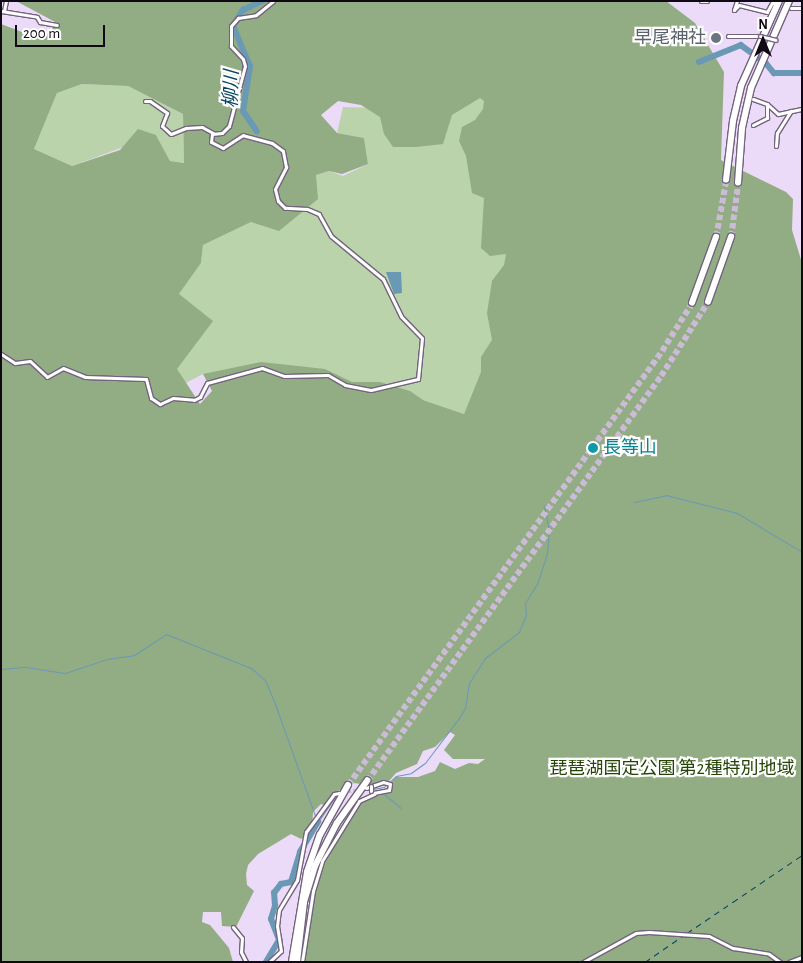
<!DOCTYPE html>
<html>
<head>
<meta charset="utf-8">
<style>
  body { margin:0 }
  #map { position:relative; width:803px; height:963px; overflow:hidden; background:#ecdaf9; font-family:"Alegreya Sans","Noto Sans JP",sans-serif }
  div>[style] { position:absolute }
  .green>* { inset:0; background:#bad3ab }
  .forest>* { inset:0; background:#92ac83 }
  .water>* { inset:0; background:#6a99b5 }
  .stream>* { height:1px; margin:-0.5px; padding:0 0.5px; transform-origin:0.5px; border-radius:0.5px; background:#6a99b5 }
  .river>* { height:5.5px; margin:-2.75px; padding:0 2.75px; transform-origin:2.75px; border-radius:2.75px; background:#6a99b5 }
  .ferry>* { height:1px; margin-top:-0.5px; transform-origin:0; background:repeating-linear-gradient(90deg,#074663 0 6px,transparent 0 11px) }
  .street-tunnel>* { height:3px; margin-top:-1.5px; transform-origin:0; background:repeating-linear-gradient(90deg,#cbbbd6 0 3px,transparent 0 4.5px) }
  .highway-tunnel>* { height:5.5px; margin-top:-2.75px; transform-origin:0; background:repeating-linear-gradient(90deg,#cbbbd6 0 5.5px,transparent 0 8.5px) }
  .roads { filter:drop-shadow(1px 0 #72637e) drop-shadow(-1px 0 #72637e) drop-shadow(0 1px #72637e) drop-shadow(0 -1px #72637e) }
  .street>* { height:3px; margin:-1.5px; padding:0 1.5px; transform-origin:1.5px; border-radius:1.5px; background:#fff }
  .highway>* { height:5.5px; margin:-2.75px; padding:0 2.75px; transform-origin:2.75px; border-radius:2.75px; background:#fff }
  .bridges { filter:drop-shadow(1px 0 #72637e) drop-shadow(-1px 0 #72637e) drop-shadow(0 1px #72637e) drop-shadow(0 -1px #72637e) }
  .street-bridge>* { height:3px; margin:-1.5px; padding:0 1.5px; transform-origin:1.5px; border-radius:1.5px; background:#fff }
  .dots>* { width:14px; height:14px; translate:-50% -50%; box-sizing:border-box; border:2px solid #fff; border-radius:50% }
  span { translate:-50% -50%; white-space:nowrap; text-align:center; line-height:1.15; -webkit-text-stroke:4.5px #fff; paint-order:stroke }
  .worship-label { font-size:18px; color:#5b616d }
  .right { translate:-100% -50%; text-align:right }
  .culture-label { font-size:18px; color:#0d838f }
  .left { translate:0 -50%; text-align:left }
  .park-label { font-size:18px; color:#244506 }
  .water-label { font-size:19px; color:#074663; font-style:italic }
  .frame { position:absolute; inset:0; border:2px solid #0f0913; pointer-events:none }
  .north { position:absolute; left:738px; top:15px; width:50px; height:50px; -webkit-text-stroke:4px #fff; paint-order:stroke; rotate:0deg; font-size:14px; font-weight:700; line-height:20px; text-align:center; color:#0f0913 }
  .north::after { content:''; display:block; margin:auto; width:18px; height:22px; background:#0f0913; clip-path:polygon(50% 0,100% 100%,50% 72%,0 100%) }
  .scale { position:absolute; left:15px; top:25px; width:90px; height:22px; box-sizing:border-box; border:2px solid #0f0913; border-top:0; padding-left:6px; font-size:15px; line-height:18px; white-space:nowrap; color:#0f0913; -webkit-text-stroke:4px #fff; paint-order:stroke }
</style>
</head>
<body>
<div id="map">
  <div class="green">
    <i style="clip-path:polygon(82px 84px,128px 86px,183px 114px,184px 163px,170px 161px,156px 135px,72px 166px,34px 149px,57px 93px)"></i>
    <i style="clip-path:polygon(482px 94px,489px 104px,508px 255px,495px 341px,464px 414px,423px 400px,203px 374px,178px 387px,174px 365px,179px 294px,201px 263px,203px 245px,251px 222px,316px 175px,329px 171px,343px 176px,368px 164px,364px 138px,337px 133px,343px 107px,453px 110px)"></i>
  </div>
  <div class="forest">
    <i style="clip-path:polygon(evenodd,16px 1px,666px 1px,695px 23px,724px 72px,721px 160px,786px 192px,793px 199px,792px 230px,802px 263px,802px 962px,303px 962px,318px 875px,359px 803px,389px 791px,390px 783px,396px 777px,418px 777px,435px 771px,440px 762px,455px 769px,469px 763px,478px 764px,485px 759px,453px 759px,444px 750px,455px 735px,450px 732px,435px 747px,423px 751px,417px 764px,396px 773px,389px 781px,375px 786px,354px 783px,336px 792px,326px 806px,321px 804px,313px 812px,312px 831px,301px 839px,291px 834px,258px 854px,248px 865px,246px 874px,247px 885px,254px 891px,236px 927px,222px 926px,221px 912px,203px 912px,202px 922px,210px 925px,229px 948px,233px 962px,1px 962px,1px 24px,43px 40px,57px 23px,16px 1px,82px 84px,128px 86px,183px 114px,184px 163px,170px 161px,156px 135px,138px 129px,120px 150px,72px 166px,34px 149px,57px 93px,82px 84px,16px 1px,480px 98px,484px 101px,483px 109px,475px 120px,462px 127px,459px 141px,466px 156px,472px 193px,484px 198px,481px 248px,490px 256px,506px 254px,504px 265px,492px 281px,487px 313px,492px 340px,481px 357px,481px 372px,464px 414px,423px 400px,410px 391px,380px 382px,352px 382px,325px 369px,261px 362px,203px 374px,212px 391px,200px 404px,177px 369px,213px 321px,179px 294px,201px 263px,203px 245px,251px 222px,279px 231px,318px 199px,316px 175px,329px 171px,342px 174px,368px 164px,364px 138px,337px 133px,321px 115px,338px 101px,361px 105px,380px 117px,384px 134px,393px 147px,416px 147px,443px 144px,452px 115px,480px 98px)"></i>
  </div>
  <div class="water">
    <i style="clip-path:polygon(386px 272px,401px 272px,402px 293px,394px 294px)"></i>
  </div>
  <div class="stream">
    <i style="left:634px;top:502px;width:33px;rotate:-12deg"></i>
    <i style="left:666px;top:495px;width:73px;rotate:14.2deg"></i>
    <i style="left:737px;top:513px;width:76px;rotate:31deg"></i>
    <i style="left:1px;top:669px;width:25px;rotate:-5deg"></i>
    <i style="left:26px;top:667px;width:39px;rotate:9deg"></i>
    <i style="left:65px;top:673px;width:44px;rotate:-18.4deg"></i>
    <i style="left:107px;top:659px;width:27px;rotate:-8deg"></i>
    <i style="left:134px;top:655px;width:38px;rotate:-33deg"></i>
    <i style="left:166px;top:634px;width:92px;rotate:21.8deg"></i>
    <i style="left:251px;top:668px;width:18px;rotate:41deg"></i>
    <i style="left:265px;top:680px;width:26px;rotate:67deg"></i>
    <i style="left:275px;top:704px;width:119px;rotate:70.3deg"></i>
    <i style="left:373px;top:789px;width:11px;rotate:-10deg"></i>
    <i style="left:384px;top:787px;width:16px;rotate:-43deg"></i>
    <i style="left:396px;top:776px;width:15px;rotate:-11deg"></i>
    <i style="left:411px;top:773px;width:17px;rotate:-36deg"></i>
    <i style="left:425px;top:763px;width:56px;rotate:-52.9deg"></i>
    <i style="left:459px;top:718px;width:12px;rotate:-59deg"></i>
    <i style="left:465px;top:708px;width:25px;rotate:-81deg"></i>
    <i style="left:469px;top:683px;width:30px;rotate:-57deg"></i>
    <i style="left:485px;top:658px;width:43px;rotate:-37.4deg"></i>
    <i style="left:519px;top:632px;width:18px;rotate:-68deg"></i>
    <i style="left:526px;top:615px;width:12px;rotate:-95deg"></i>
    <i style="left:525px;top:603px;width:22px;rotate:-58deg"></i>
    <i style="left:537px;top:584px;width:32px;rotate:-72deg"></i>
    <i style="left:547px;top:554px;width:23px;rotate:-85deg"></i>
    <i style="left:549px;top:531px;width:26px;rotate:-101deg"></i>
    <i style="left:383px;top:793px;width:23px;rotate:40deg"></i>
    <i style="left:318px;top:822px;width:32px;rotate:-56deg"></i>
  </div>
  <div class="river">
    <i style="left:699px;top:62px;width:45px;rotate:-22deg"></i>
    <i style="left:741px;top:45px;width:31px;rotate:36deg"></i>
    <i style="left:766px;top:63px;width:13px;rotate:51deg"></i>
    <i style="left:774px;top:73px;width:28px"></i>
    <i style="left:257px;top:132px;width:25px;rotate:-124deg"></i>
    <i style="left:243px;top:111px;width:45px;rotate:-81deg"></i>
    <i style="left:250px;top:67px;width:44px;rotate:-112.5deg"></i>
    <i style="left:233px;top:26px;width:19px;rotate:-58deg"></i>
    <i style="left:243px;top:10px;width:21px;rotate:-25deg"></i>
    <i style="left:266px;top:962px;width:26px;rotate:-59deg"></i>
    <i style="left:279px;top:940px;width:22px;rotate:-111deg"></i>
    <i style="left:271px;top:919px;width:14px;rotate:-73deg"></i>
    <i style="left:275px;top:906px;width:13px;rotate:-94deg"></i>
    <i style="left:274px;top:893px;width:11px;rotate:-52deg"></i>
    <i style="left:281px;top:884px;width:10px;rotate:-11deg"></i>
    <i style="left:291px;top:882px;width:31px;rotate:-73deg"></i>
    <i style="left:300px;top:852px;width:35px;rotate:-59deg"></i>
  </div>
  <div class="ferry">
    <i style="left:687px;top:933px;width:139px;rotate:-34.1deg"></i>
    <i style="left:645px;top:962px;width:47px;rotate:-34.7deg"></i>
  </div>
  <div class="street-tunnel">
    <i style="left:736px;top:94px;width:15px;rotate:16deg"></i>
    <i style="left:344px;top:792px;width:16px;rotate:-11deg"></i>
  </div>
  <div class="highway-tunnel">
    <i style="left:716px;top:237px;width:58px;rotate:-80deg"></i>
    <i style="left:731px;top:237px;width:54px;rotate:-82.6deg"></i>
    <i style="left:367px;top:781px;width:500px;rotate:-54.02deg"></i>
    <i style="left:661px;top:376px;width:88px;rotate:-57.6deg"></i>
    <i style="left:348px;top:785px;width:536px;rotate:-54.11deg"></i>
    <i style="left:662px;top:351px;width:57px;rotate:-58deg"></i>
  </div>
  <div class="roads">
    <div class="street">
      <i style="left:701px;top:1px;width:6px"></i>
      <i style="left:791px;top:8px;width:11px"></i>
      <i style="left:734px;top:10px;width:7px;rotate:-45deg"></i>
      <i style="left:739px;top:5px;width:29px;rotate:14deg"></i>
      <i style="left:767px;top:12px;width:10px;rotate:-61deg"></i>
      <i style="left:772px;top:3px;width:3px"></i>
      <i style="left:734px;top:10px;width:9px;rotate:-72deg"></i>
      <i style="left:1px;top:11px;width:36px;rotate:9deg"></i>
      <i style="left:37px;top:17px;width:6px;rotate:59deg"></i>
      <i style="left:40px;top:22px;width:17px;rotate:10deg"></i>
      <i style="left:4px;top:11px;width:10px;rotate:-79deg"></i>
      <i style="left:728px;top:36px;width:32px"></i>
      <i style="left:753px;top:99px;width:15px;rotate:20deg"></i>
      <i style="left:767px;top:104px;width:15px;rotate:42deg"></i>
      <i style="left:778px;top:114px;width:25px;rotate:-12deg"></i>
      <i style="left:145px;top:101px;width:5px"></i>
      <i style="left:150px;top:101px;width:21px;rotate:35deg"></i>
      <i style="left:167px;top:113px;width:14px;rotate:111deg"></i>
      <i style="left:162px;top:126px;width:12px;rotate:42deg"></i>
      <i style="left:171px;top:134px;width:16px;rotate:-22deg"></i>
      <i style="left:186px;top:128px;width:16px;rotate:-4deg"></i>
      <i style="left:202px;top:127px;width:13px;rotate:29deg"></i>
      <i style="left:753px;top:125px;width:16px;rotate:-27deg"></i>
      <i style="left:767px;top:118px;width:14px;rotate:-90deg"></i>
      <i style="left:776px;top:146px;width:13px;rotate:-86deg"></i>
      <i style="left:777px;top:133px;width:26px;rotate:-58deg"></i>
      <i style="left:1px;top:354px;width:17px;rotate:33deg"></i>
      <i style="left:15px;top:363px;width:15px;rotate:-8deg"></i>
      <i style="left:30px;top:361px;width:23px;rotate:43deg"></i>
      <i style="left:47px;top:377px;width:18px;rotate:-29deg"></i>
      <i style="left:63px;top:368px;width:24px;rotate:22deg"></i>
      <i style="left:85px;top:377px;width:61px;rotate:1.9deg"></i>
      <i style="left:146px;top:379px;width:20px;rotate:75deg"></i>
      <i style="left:151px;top:398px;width:11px;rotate:34deg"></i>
      <i style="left:160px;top:404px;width:14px;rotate:-25deg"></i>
      <i style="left:173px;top:398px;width:21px;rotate:5deg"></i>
      <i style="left:194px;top:400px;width:7px;rotate:-27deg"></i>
      <i style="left:200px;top:397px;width:16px;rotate:-63deg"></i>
      <i style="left:207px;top:383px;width:57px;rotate:-15.3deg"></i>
      <i style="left:262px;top:368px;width:23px;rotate:20deg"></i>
      <i style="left:284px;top:376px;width:44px;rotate:-1.3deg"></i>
      <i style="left:328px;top:375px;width:20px;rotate:30deg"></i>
      <i style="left:345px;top:385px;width:26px;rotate:11deg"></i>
      <i style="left:371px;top:390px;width:48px;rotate:-13.2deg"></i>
      <i style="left:418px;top:379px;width:41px;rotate:-84.4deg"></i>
      <i style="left:422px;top:338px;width:30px;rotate:-134deg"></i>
      <i style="left:401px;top:316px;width:41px;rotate:-115.9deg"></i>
      <i style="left:383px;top:279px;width:67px;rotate:-140.4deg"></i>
      <i style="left:331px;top:236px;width:25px;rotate:-119deg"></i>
      <i style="left:319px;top:214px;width:13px;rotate:-157deg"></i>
      <i style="left:307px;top:209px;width:22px;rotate:-177deg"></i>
      <i style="left:285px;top:208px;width:10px;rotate:-135deg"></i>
      <i style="left:278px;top:201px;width:12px;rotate:-104deg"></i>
      <i style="left:275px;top:189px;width:25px;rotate:-63deg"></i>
      <i style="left:286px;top:167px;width:16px;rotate:-101deg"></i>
      <i style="left:283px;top:151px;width:14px;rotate:-144deg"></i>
      <i style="left:272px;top:143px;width:30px;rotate:-165deg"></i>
      <i style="left:243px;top:135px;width:24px;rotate:147deg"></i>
      <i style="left:223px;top:148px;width:13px;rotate:-153deg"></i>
      <i style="left:211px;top:142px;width:8px;rotate:-83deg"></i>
      <i style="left:212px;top:134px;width:10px;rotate:-6deg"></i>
      <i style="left:222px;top:133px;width:10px;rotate:-45deg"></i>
      <i style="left:229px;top:126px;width:62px;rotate:-75.1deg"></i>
      <i style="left:245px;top:66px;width:7px;rotate:-106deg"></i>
      <i style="left:243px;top:59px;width:18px;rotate:-133deg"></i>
      <i style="left:231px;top:46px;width:20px;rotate:-90deg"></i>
      <i style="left:231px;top:26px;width:11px;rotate:-49deg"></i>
      <i style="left:238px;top:18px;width:18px;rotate:-9deg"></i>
      <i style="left:256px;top:15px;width:22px;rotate:-39deg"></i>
      <i style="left:366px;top:788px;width:18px;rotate:-19deg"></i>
      <i style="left:383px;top:782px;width:7px;rotate:16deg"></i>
      <i style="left:390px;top:784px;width:6px;rotate:99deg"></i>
      <i style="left:389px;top:790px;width:16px;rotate:169deg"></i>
      <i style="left:233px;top:927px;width:14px;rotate:51deg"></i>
      <i style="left:242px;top:938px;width:14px;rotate:94deg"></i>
      <i style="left:241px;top:952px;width:11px;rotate:63deg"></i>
      <i style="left:269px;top:962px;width:16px;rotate:-43deg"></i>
      <i style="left:281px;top:951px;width:25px;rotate:-99deg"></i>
      <i style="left:277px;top:926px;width:16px;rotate:-83deg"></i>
      <i style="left:279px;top:910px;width:35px;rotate:-59deg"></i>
      <i style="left:297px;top:880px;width:49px;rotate:-79.4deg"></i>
      <i style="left:306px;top:832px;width:47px;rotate:-53.6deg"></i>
      <i style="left:334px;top:794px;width:5px;rotate:-11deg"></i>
      <i style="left:302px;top:962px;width:72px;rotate:-81.2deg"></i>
      <i style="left:313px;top:891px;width:31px;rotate:-73deg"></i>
      <i style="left:322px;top:861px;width:70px;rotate:-58.3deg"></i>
      <i style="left:359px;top:801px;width:17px;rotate:-25deg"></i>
      <i style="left:583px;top:962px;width:60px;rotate:-28.7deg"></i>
      <i style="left:636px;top:933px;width:13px;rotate:-4deg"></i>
      <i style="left:649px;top:932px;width:60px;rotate:3.8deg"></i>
      <i style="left:709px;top:936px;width:27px;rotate:27deg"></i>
      <i style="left:733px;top:948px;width:36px;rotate:9deg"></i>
      <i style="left:769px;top:954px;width:14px;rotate:36deg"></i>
      <i style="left:789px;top:962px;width:14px;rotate:-21deg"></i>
    </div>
    <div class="highway">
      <i style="left:726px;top:180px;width:59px;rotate:-83.2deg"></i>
      <i style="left:733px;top:121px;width:36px;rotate:-77deg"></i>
      <i style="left:741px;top:86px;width:93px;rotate:-65.9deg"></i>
      <i style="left:738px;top:183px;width:55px;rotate:-85.8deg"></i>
      <i style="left:742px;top:128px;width:41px;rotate:-77.3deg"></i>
      <i style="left:751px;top:88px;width:95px;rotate:-66.4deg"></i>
      <i style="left:708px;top:302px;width:69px;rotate:-70.5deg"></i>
      <i style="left:692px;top:303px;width:70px;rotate:-70deg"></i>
      <i style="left:292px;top:962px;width:91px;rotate:-80.5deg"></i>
      <i style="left:307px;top:872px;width:39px;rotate:-71deg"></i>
      <i style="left:320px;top:835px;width:57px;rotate:-60.8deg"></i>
      <i style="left:297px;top:962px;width:60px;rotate:-83.3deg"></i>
      <i style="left:304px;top:902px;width:38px;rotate:-73deg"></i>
      <i style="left:315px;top:866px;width:48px;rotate:-62.9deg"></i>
      <i style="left:337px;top:823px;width:52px;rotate:-54.5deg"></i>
    </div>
  </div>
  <div class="bridges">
    <div class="street-bridge">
      <i style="left:760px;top:36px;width:16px;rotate:14deg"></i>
      <i style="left:371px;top:786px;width:5px;rotate:90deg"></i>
    </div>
  </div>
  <div class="dots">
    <i style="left:716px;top:38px;background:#6b7280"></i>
    <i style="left:593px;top:448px;background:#0f9aa8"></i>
  </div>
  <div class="worship-label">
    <span class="right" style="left:706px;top:38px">早尾神社</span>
  </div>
  <div class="culture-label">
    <span class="left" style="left:603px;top:448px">長等山</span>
  </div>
  <div class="park-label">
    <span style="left:672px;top:769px">琵琶湖国定公園 第2種特別地域</span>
  </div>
  <div class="water-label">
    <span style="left:232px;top:89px;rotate:-88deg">柳川</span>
  </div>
  <div class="frame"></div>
  <div class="north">N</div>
  <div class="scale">200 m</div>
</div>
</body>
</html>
